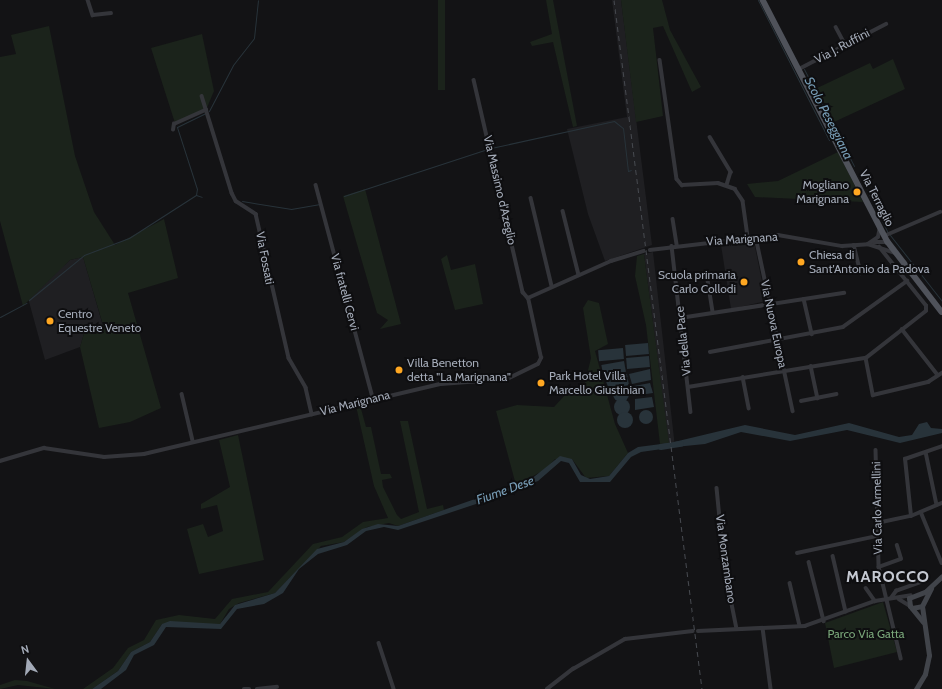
<!DOCTYPE html>
<html>
<head>
<meta charset="utf-8">
<style>
  body { margin:0 }
  #map { position:relative; width:942px; height:689px; overflow:hidden; background:#131315; font-family:Cabin,sans-serif }
  div>[style] { position:absolute }
  .built>* { inset:0; background:#1f1f22 }
  .green>* { inset:0; background:#1b231b; transform-origin:0 0 }
  .water>* { inset:0; background:#28333a; transform-origin:0 0 }
  .round { border-radius:50% }
  .stream>* { height:1px; margin:-0.5px; padding:0 0.5px; transform-origin:0.5px; border-radius:0.5px; background:#28333a }
  .river>* { height:6px; margin:-3px; padding:0 3px; transform-origin:3px; border-radius:3px; background:#28333a }
  .street>* { height:3.5px; margin:-1.75px; padding:0 1.75px; transform-origin:1.75px; border-radius:1.75px; background:#34353a }
  .secondary>* { height:5px; margin:-2.5px; padding:0 2.5px; transform-origin:2.5px; border-radius:2.5px; background:#41444a }
  .primary>* { height:5.5px; margin:-2.75px; padding:0 2.75px; transform-origin:2.75px; border-radius:2.75px; background:#4f525a }
  .rail>* { height:1px; margin-top:-0.5px; transform-origin:0; background:repeating-linear-gradient(90deg,#46494f 0 5px,transparent 0 9px) }
  .dots>* { width:11px; height:11px; translate:-50% -50%; box-sizing:border-box; border:2px solid #0e0e10; border-radius:50% }
  span { translate:-50% -50%; white-space:nowrap; text-align:center; line-height:1.15; -webkit-text-stroke:4px #0e0e10; paint-order:stroke }
  .street-label { font-size:12px; color:#a3aab7 }
  .poi-label { font-size:12px; color:#a3aab7 }
  .right { translate:-100% -50%; text-align:right }
  .left { translate:0 -50%; text-align:left }
  .park-label { font-size:12px; color:#78a478 }
  .water-label { font-size:13px; color:#779cb5; font-style:italic }
  .district-label { font-size:16px; color:#c5c9d2; font-weight:700; letter-spacing:1px }
  .north { position:absolute; left:8px; top:641px; width:40px; height:40px; -webkit-text-stroke:3px #0e0e10; paint-order:stroke; rotate:345deg; font-size:11px; font-weight:700; line-height:16px; text-align:center; color:#a3aab7 }
  .north::after { content:''; display:block; margin:auto; width:14px; height:18px; background:#a3aab7; clip-path:polygon(50% 0,100% 100%,50% 72%,0 100%) }
</style>
</head>
<body>
<div id="map">
  <div class="built">
    <i style="clip-path:polygon(612px 0,621px 0,652px 245px,605px 261px,588px 214px,567px 129px,627px 117px)"></i>
    <i style="clip-path:polygon(754px 242px,766px 301px,731px 309px,721px 245px)"></i>
    <i style="clip-path:polygon(653px 252px,675px 447px,669px 448px,644px 254px)"></i>
    <i style="clip-path:polygon(83px 257px,103px 326px,85px 330px,80px 347px,45px 360px,28px 298px,70px 260px)"></i>
  </div>
  <div class="green">
    <i style="left:438px;top:0;width:7px;height:90px"></i>
    <i style="clip-path:polygon(546px 0,553px 0,577px 126px,573px 127px,553px 42px,532px 46px,530px 42px,552px 34px)"></i>
    <i style="clip-path:polygon(621px 0,662px 0,670px 30px,701px 87px,692px 92px,663px 26px,653px 28px,663px 116px,636px 122px)"></i>
    <i style="clip-path:polygon(49px 26px,75px 156px,94px 212px,115px 245px,164px 219px,178px 278px,128px 293px,161px 408px,130px 422px,99px 428px,80px 347px,85px 330px,103px 325px,83px 257px,70px 260px,23px 306px,0 221px,0 57px,16px 54px,11px 35px)"></i>
    <i style="clip-path:polygon(202px 34px,214px 91px,206px 110px,175px 123px,151px 48px)"></i>
    <i style="clip-path:polygon(893px 59px,905px 89px,834px 122px,815px 89px,870px 63px,873px 69px)"></i>
    <i style="clip-path:polygon(838px 152px,863px 202px,755px 197px,747px 184px,778px 181px)"></i>
    <i style="clip-path:polygon(365px 189px,401px 324px,380px 329px,388px 320px,377px 313px,343px 196px)"></i>
    <i style="clip-path:polygon(644px 254px,657px 353px,669px 443px,660px 444px,646px 325px,635px 276px,637px 256px)"></i>
    <i style="clip-path:polygon(447px 255px,451px 270px,475px 264px,483px 304px,455px 310px,441px 259px)"></i>
    <i style="clip-path:polygon(588px 300px,599px 303px,608px 344px,595px 351px,615px 424px,628px 453px,609px 476px,586px 478px,572px 459px,555px 459px,546px 469px,516px 485px,496px 411px,517px 405px,554px 407px,565px 395px,583px 391px,591px 358px,583px 308px)"></i>
    <i style="clip-path:polygon(360px 405px,366px 427px,371px 427px,381px 474px,390px 474px,392px 478px,382px 480px,383px 487px,397px 515px,401px 519px,419px 512px,400px 421px,408px 421px,427px 509px,443px 505px,444px 510px,398px 526px,389px 523px,367px 527px,344px 542px,321px 546px,275px 593px,239px 603px,229px 609px,220px 624px,162px 624px,150px 642px,131px 652px,118px 671px,92px 689px,83px 689px,113px 668px,128px 648px,144px 640px,156px 620px,179px 615px,215px 619px,232px 599px,268px 592px,313px 544px,342px 537px,363px 522px,388px 518px,374px 486px,356px 406px)"></i>
    <i style="clip-path:polygon(238px 435px,264px 560px,199px 574px,187px 529px,203px 524px,208px 537px,223px 531px,217px 505px,201px 509px,201px 504px,230px 487px,219px 440px)"></i>
    <i style="clip-path:polygon(883px 602px,897px 652px,834px 668px,825px 623px)"></i>
    <i style="clip-path:polygon(15px 680px,27px 681px,55px 689px,18px 685px,0 689px,0 685px)"></i>
  </div>
  <div class="water">
    <i style="left:648px;top:343px;width:11px;height:23px;rotate:85deg"></i>
    <i style="left:623px;top:348px;width:11px;height:25px;rotate:85deg"></i>
    <i style="left:649px;top:356px;width:11px;height:23px;rotate:85deg"></i>
    <i style="left:624px;top:361px;width:11px;height:23px;rotate:80deg"></i>
    <i style="clip-path:polygon(650px 369px,651px 380px,632px 384px,629px 374px)"></i>
    <i style="clip-path:polygon(627px 374px,629px 385px,609px 389px,605px 379px)"></i>
    <i style="clip-path:polygon(650px 383px,653px 393px,633px 396px,634px 386px)"></i>
    <i class="round" style="left:613px;top:386px;width:16px;height:16px"></i>
    <i style="clip-path:polygon(652px 397px,654px 407px,635px 410px,635px 399px)"></i>
    <i class="round" style="left:614px;top:399px;width:16px;height:16px"></i>
    <i class="round" style="left:639px;top:410px;width:14px;height:14px"></i>
    <i class="round" style="left:617px;top:412px;width:16px;height:16px"></i>
    <i style="clip-path:polygon(927px 422px,931px 428px,942px 429px,942px 433px,900px 443px,847px 430px,790px 441px,741px 432px,705px 444px,675px 447px,674px 442px,745px 425px,795px 435px,849px 423px,899px 437px,912px 435px,919px 424px)"></i>
    <i style="clip-path:polygon(669px 443px,669px 448px,641px 452px,631px 457px,610px 482px,580px 482px,569px 463px,561px 461px,538px 481px,476px 504px,398px 530px,384px 527px,366px 531px,347px 545px,318px 554px,299px 569px,283px 593px,264px 604px,237px 609px,221px 629px,166px 627px,154px 645px,134px 655px,126px 670px,101px 689px,92px 689px,118px 671px,131px 652px,150px 642px,162px 624px,170px 621px,220px 624px,235px 605px,275px 593px,317px 549px,344px 542px,362px 529px,378px 524px,398px 526px,495px 492px,530px 480px,560px 456px,572px 459px,581px 475px,590px 479px,609px 476px,628px 453px,638px 447px)"></i>
  </div>
  <div class="stream">
    <i style="left:758px;top:0;width:157px;rotate:63.1deg"></i>
    <i style="left:804px;top:69px;width:109px;rotate:62.7deg"></i>
    <i style="left:209px;top:111px;width:52px;rotate:-62.4deg"></i>
    <i style="left:233px;top:65px;width:34px;rotate:-52deg"></i>
    <i style="left:254px;top:38px;width:38px;rotate:-84deg"></i>
    <i style="left:491px;top:148px;width:126px;rotate:-12.4deg"></i>
    <i style="left:614px;top:121px;width:11px;rotate:38deg"></i>
    <i style="left:623px;top:128px;width:43px;rotate:83.4deg"></i>
    <i style="left:628px;top:171px;width:3px;rotate:-18deg"></i>
    <i style="left:867px;top:190px;width:48px;rotate:64deg"></i>
    <i style="left:196px;top:195px;width:6px;rotate:18deg"></i>
    <i style="left:344px;top:196px;width:151px;rotate:-18.1deg"></i>
    <i style="left:242px;top:201px;width:50px;rotate:9.3deg"></i>
    <i style="left:291px;top:209px;width:28px;rotate:-10deg"></i>
    <i style="left:890px;top:235px;width:84px;rotate:51.8deg"></i>
    <i style="left:29px;top:300px;width:71px;rotate:-39.3deg"></i>
    <i style="left:84px;top:255px;width:48px;rotate:-20.7deg"></i>
    <i style="left:129px;top:238px;width:80px;rotate:-32.7deg"></i>
    <i style="left:196px;top:195px;width:6px;rotate:-81deg"></i>
    <i style="left:197px;top:189px;width:65px;rotate:-107.9deg"></i>
    <i style="left:177px;top:127px;width:32px;rotate:-26deg"></i>
    <i style="left:0;top:317px;width:30px;rotate:-28deg"></i>
  </div>
  <div class="river">
    <i style="left:661px;top:447px;width:20px;rotate:-9deg"></i>
  </div>
  <div class="street">
    <i style="left:88px;top:0;width:16px;rotate:72deg"></i>
    <i style="left:93px;top:15px;width:18px;rotate:-6deg"></i>
    <i style="left:836px;top:27px;width:19px;rotate:62deg"></i>
    <i style="left:660px;top:60px;width:120px;rotate:81.9deg"></i>
    <i style="left:677px;top:179px;width:8px;rotate:50deg"></i>
    <i style="left:682px;top:185px;width:36px;rotate:-3deg"></i>
    <i style="left:718px;top:183px;width:18px;rotate:19deg"></i>
    <i style="left:735px;top:189px;width:14px;rotate:56deg"></i>
    <i style="left:743px;top:201px;width:37px;rotate:82deg"></i>
    <i style="left:799px;top:69px;width:98px;rotate:-27.3deg"></i>
    <i style="left:474px;top:80px;width:218px;rotate:77deg"></i>
    <i style="left:523px;top:292px;width:8px;rotate:50deg"></i>
    <i style="left:202px;top:96px;width:102px;rotate:72.8deg"></i>
    <i style="left:232px;top:193px;width:9px;rotate:63deg"></i>
    <i style="left:236px;top:201px;width:24px;rotate:33deg"></i>
    <i style="left:256px;top:214px;width:148px;rotate:77.1deg"></i>
    <i style="left:289px;top:358px;width:34px;rotate:60deg"></i>
    <i style="left:306px;top:388px;width:27px;rotate:77deg"></i>
    <i style="left:173px;top:130px;width:6px;rotate:-81deg"></i>
    <i style="left:174px;top:124px;width:35px;rotate:-24deg"></i>
    <i style="left:710px;top:137px;width:41px;rotate:59deg"></i>
    <i style="left:731px;top:172px;width:14px;rotate:107deg"></i>
    <i style="left:316px;top:185px;width:220px;rotate:75deg"></i>
    <i style="left:531px;top:198px;width:90px;rotate:76.6deg"></i>
    <i style="left:563px;top:211px;width:66px;rotate:76deg"></i>
    <i style="left:673px;top:219px;width:26px;rotate:81deg"></i>
    <i style="left:884px;top:236px;width:61px;rotate:-23.2deg"></i>
    <i style="left:756px;top:237px;width:178px;rotate:78deg"></i>
    <i style="left:873px;top:242px;width:15px"></i>
    <i style="left:868px;top:244px;width:12px;rotate:-35deg"></i>
    <i style="left:878px;top:237px;width:10px;rotate:-79deg"></i>
    <i style="left:854px;top:245px;width:29px;rotate:76deg"></i>
    <i style="left:672px;top:246px;width:167px;rotate:83.5deg"></i>
    <i style="left:650px;top:250px;width:129px;rotate:-6.7deg"></i>
    <i style="left:778px;top:235px;width:65px;rotate:9.8deg"></i>
    <i style="left:842px;top:246px;width:26px;rotate:-4deg"></i>
    <i style="left:868px;top:244px;width:28px;rotate:18deg"></i>
    <i style="left:707px;top:274px;width:39px;rotate:81deg"></i>
    <i style="left:804px;top:299px;width:36px;rotate:77deg"></i>
    <i style="left:680px;top:318px;width:166px;rotate:-8.7deg"></i>
    <i style="left:902px;top:329px;width:58px;rotate:52deg"></i>
    <i style="left:710px;top:352px;width:135px;rotate:-10.6deg"></i>
    <i style="left:843px;top:327px;width:79px;rotate:-35.7deg"></i>
    <i style="left:866px;top:358px;width:38px;rotate:79deg"></i>
    <i style="left:873px;top:395px;width:57px;rotate:-13.3deg"></i>
    <i style="left:928px;top:382px;width:17px;rotate:-33deg"></i>
    <i style="left:811px;top:366px;width:33px;rotate:78deg"></i>
    <i style="left:743px;top:377px;width:32px;rotate:79deg"></i>
    <i style="left:688px;top:387px;width:180px;rotate:-9.3deg"></i>
    <i style="left:866px;top:358px;width:76px;rotate:-38.1deg"></i>
    <i style="left:926px;top:311px;width:5px;rotate:-90deg"></i>
    <i style="left:926px;top:306px;width:75px;rotate:-128.5deg"></i>
    <i style="left:182px;top:394px;width:48px;rotate:76.8deg"></i>
    <i style="left:801px;top:401px;width:36px;rotate:-11deg"></i>
    <i style="left:876px;top:450px;width:117px;rotate:88.5deg"></i>
    <i style="left:879px;top:567px;width:94px;rotate:76.4deg"></i>
    <i style="left:926px;top:452px;width:54px;rotate:78.3deg"></i>
    <i style="left:0;top:461px;width:46px;rotate:-16.5deg"></i>
    <i style="left:44px;top:448px;width:61px;rotate:8.5deg"></i>
    <i style="left:104px;top:457px;width:40px;rotate:-4.3deg"></i>
    <i style="left:144px;top:454px;width:305px;rotate:-13.3deg"></i>
    <i style="left:441px;top:384px;width:66px;rotate:-4.3deg"></i>
    <i style="left:507px;top:379px;width:34px;rotate:-26deg"></i>
    <i style="left:538px;top:364px;width:7px;rotate:-63deg"></i>
    <i style="left:541px;top:358px;width:61px;rotate:-102.2deg"></i>
    <i style="left:528px;top:298px;width:91px;rotate:-24deg"></i>
    <i style="left:611px;top:261px;width:34px;rotate:-17deg"></i>
    <i style="left:717px;top:488px;width:81px;rotate:84.4deg"></i>
    <i style="left:725px;top:569px;width:61px;rotate:78.7deg"></i>
    <i style="left:921px;top:512px;width:55px;rotate:67.6deg"></i>
    <i style="left:911px;top:516px;width:57px;rotate:-96deg"></i>
    <i style="left:905px;top:459px;width:39px;rotate:-19deg"></i>
    <i style="left:877px;top:523px;width:35px;rotate:-12deg"></i>
    <i style="left:911px;top:516px;width:34px;rotate:-23deg"></i>
    <i style="left:797px;top:553px;width:82px;rotate:-12deg"></i>
    <i style="left:833px;top:556px;width:57px;rotate:76.9deg"></i>
    <i style="left:809px;top:562px;width:61px;rotate:75.7deg"></i>
    <i style="left:879px;top:567px;width:23px;rotate:-20deg"></i>
    <i style="left:901px;top:559px;width:14px;rotate:-107deg"></i>
    <i style="left:790px;top:583px;width:44px;rotate:76.9deg"></i>
    <i style="left:866px;top:588px;width:16px;rotate:55deg"></i>
    <i style="left:891px;top:598px;width:9px;rotate:-54deg"></i>
    <i style="left:896px;top:591px;width:30px;rotate:-20deg"></i>
    <i style="left:899px;top:599px;width:13px;rotate:32deg"></i>
    <i style="left:763px;top:628px;width:62px;rotate:82.5deg"></i>
    <i style="left:698px;top:631px;width:107px;rotate:-2.7deg"></i>
    <i style="left:805px;top:626px;width:74px;rotate:-19.7deg"></i>
    <i style="left:875px;top:601px;width:36px;rotate:-9deg"></i>
    <i style="left:379px;top:643px;width:48px;rotate:71.9deg"></i>
    <i style="left:244px;top:689px;width:5px"></i>
    <i style="left:257px;top:689px;width:20px;rotate:-6deg"></i>
    <i style="left:547px;top:689px;width:33px;rotate:-38deg"></i>
    <i style="left:573px;top:669px;width:60px;rotate:-30deg"></i>
    <i style="left:625px;top:639px;width:68px;rotate:-6.7deg"></i>
  </div>
  <div class="secondary">
    <i style="left:912px;top:608px;width:10px;rotate:-11deg"></i>
    <i style="left:922px;top:606px;width:20px;rotate:-63deg"></i>
    <i style="left:923px;top:622px;width:21px;rotate:-129deg"></i>
    <i style="left:910px;top:606px;width:8px;rotate:-97deg"></i>
    <i style="left:909px;top:598px;width:17px;rotate:-21deg"></i>
    <i style="left:925px;top:592px;width:23px;rotate:-43deg"></i>
    <i style="left:916px;top:689px;width:17px;rotate:-59deg"></i>
    <i style="left:925px;top:674px;width:19px;rotate:-78deg"></i>
    <i style="left:929px;top:655px;width:49px;rotate:-98.1deg"></i>
  </div>
  <div class="primary">
    <i style="left:763px;top:0;width:272px;rotate:62.7deg"></i>
    <i style="left:888px;top:242px;width:88px;rotate:52.4deg"></i>
  </div>
  <div class="rail">
    <i style="left:614px;top:0;width:695px;rotate:82.72deg"></i>
  </div>
  <div class="dots">
    <i style="left:857px;top:192px;background:#ffa721"></i>
    <i style="left:801px;top:262px;background:#ffa721"></i>
    <i style="left:744px;top:282px;background:#ffa721"></i>
    <i style="left:50px;top:321px;background:#ffa721"></i>
    <i style="left:399px;top:370px;background:#ffa721"></i>
    <i style="left:541px;top:383px;background:#ffa721"></i>
  </div>
  <div class="street-label">
    <span style="left:842px;top:46px;rotate:-28deg">Via J. Ruffini</span>
    <span style="left:500px;top:190px;rotate:77deg">Via Massimo d'Azeglio</span>
    <span style="left:877px;top:198px;rotate:63deg">Via Terraglio</span>
    <span style="left:742px;top:239px;rotate:-4deg">Via Marignana</span>
    <span style="left:265px;top:258px;rotate:79deg">Via Fossati</span>
    <span style="left:345px;top:292px;rotate:75deg">Via fratelli Cervi</span>
    <span style="left:774px;top:324px;rotate:78deg">Via Nuova Europa</span>
    <span style="left:683px;top:341px;rotate:-96deg">Via della Pace</span>
    <span style="left:355px;top:403px;rotate:-14deg">Via Marignana</span>
    <span style="left:877px;top:508px;rotate:-91deg">Via Carlo Armellini</span>
    <span style="left:726px;top:559px;rotate:82deg">Via Monzambano</span>
  </div>
  <div class="poi-label">
    <span class="right" style="left:849px;top:192px">Mogliano<br>Marignana</span>
    <span class="left" style="left:809px;top:262px">Chiesa di<br>Sant'Antonio da Padova</span>
    <span class="right" style="left:736px;top:282px">Scuola primaria<br>Carlo Collodi</span>
    <span class="left" style="left:58px;top:321px">Centro<br>Equestre Veneto</span>
    <span class="left" style="left:407px;top:370px">Villa Benetton<br>detta "La Marignana"</span>
    <span class="left" style="left:549px;top:383px">Park Hotel Villa<br>Marcello Giustinian</span>
  </div>
  <div class="park-label">
    <span style="left:866px;top:634px">Parco Via Gatta</span>
  </div>
  <div class="water-label">
    <span style="left:829px;top:118px;rotate:63deg">Scolo Peseggiana</span>
    <span style="left:505px;top:490px;rotate:-20deg">Fiume Dese</span>
  </div>
  <div class="district-label">
    <span style="left:888px;top:577px">MAROCCO</span>
  </div>
  <div class="north">N</div>
</div>
</body>
</html>
